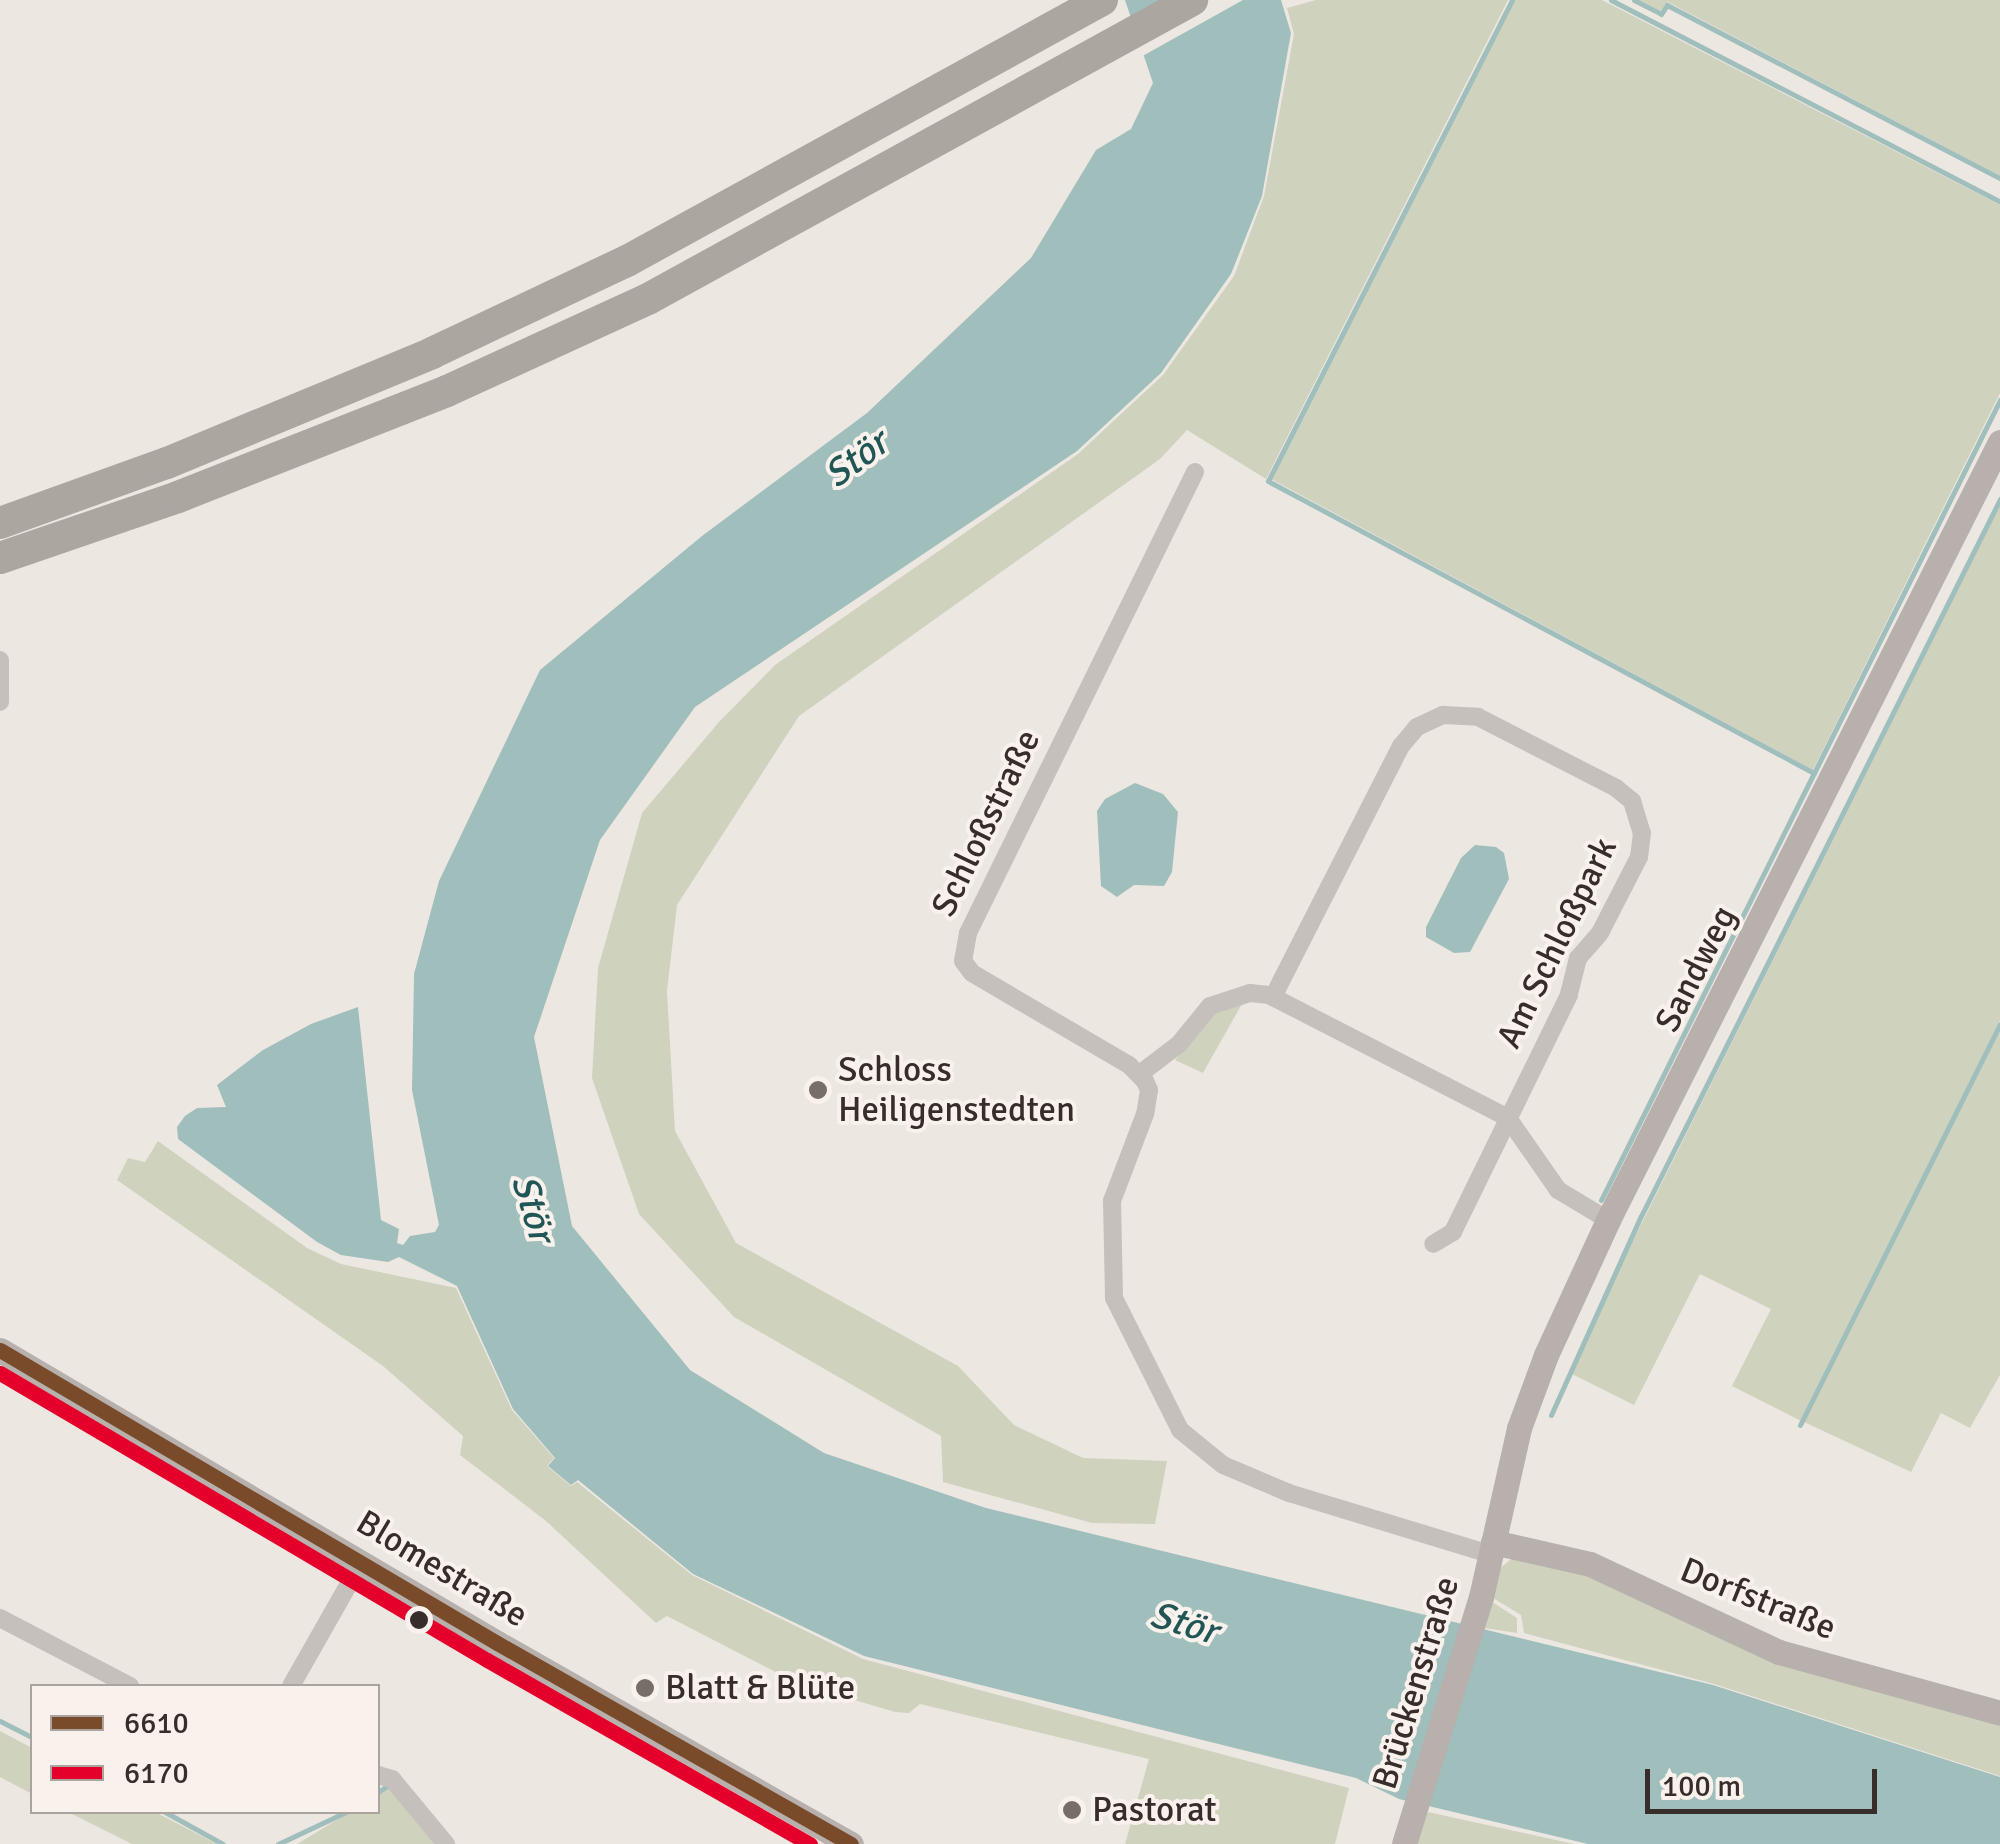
<!DOCTYPE html>
<html>
<head>
<meta charset="utf-8">
<style>
  body { margin:0 }
  #map { position:relative; width:2000px; height:1844px; overflow:hidden; background:#ede7e2; font-family:Signika,sans-serif }
  div>[style] { position:absolute }
  .green>* { inset:0; background:#cfd2bd }
  .water>* { inset:0; background:#a0bebc }
  .pier>* { inset:0; background:#ede7e2 }
  .stream>* { height:5px; margin:-2.5px; padding:0 2.5px; transform-origin:2.5px; border-radius:2.5px; background:#a0bebc }
  .street>* { height:18px; margin:-9px; padding:0 9px; transform-origin:9px; border-radius:9px; background:#c6c0bc }
  .secondary>* { height:25px; margin:-12.5px; padding:0 12.5px; transform-origin:12.5px; border-radius:12.5px; background:#b7b0ac }
  .highway>* { height:32px; margin:-16px; padding:0 16px; transform-origin:16px; border-radius:16px; background:#aca6a1 }
  .bus-1>* { height:15px; margin:-7.5px; padding:0 7.5px; transform-origin:7.5px; border-radius:7.5px; background:#7a4b2a }
  .bus-2>* { height:15px; margin:-7.5px; padding:0 7.5px; transform-origin:7.5px; border-radius:7.5px; background:#e4002b }
  .dots>* { width:28px; height:28px; translate:-50% -50%; box-sizing:border-box; border:5px solid #f9f1eb; border-radius:50% }
  span { translate:-50% -50%; white-space:nowrap; text-align:center; line-height:1.15; -webkit-text-stroke:8px #f9f1eb; paint-order:stroke }
  .street-label { font-size:35px; color:#372d2a }
  .poi-label { font-size:35px; color:#372d2a }
  .left { translate:0 -50%; text-align:left }
  .water-label { font-size:38px; color:#215656; font-style:italic }
  .legend { position:absolute; left:30px; top:1684px; width:350px; height:130px; box-sizing:border-box; background:#f9f1eb; border:2px solid #aba39e; margin:0; padding:12px 18px; list-style:none; font-size:30px; color:#372d2a }
  .legend li { display:flex; align-items:center; gap:20px; height:50px }
  .legend b { width:50px; border:2px solid #aba39e }
  .scale { position:absolute; left:1645px; top:1769px; width:232px; height:45px; box-sizing:border-box; border:5px solid #372d2a; border-top:0; padding-left:12px; font-size:30px; line-height:35px; white-space:nowrap; color:#372d2a; -webkit-text-stroke:8px #f9f1eb; paint-order:stroke }
</style>
</head>
<body>
<div id="map">
  <div class="green">
    <i style="clip-path:polygon(1316px 0,1508px 0,1266px 479px,1187px 430px,1160px 459px,799px 716px,677px 905px,667px 991px,675px 1131px,736px 1243px,958px 1366px,1014px 1425px,1083px 1458px,1167px 1461px,1155px 1524px,1092px 1523px,943px 1482px,941px 1436px,734px 1317px,639px 1214px,592px 1078px,598px 968px,642px 813px,719px 722px,775px 665px,1078px 454px,1163px 375px,1234px 276px,1264px 196px,1294px 34px,1287px 8px)"></i>
    <i style="clip-path:polygon(1515px 0,1602px 0,2000px 205px,2000px 393px,1813px 770px,1271px 479px)"></i>
    <i style="clip-path:polygon(1639px 0,2000px 0,2000px 176px,1668px 2px,1660px 11px)"></i>
    <i style="clip-path:polygon(2000px 504px,2000px 1020px,1801px 1421px,1732px 1386px,1771px 1309px,1700px 1274px,1634px 1405px,1570px 1373px,1584px 1339px)"></i>
    <i style="clip-path:polygon(1243px 1002px,1203px 1073px,1175px 1060px,1212px 1012px)"></i>
    <i style="clip-path:polygon(2000px 1027px,2000px 1375px,1970px 1428px,1941px 1413px,1911px 1472px,1804px 1422px)"></i>
    <i style="clip-path:polygon(158px 1141px,307px 1248px,341px 1264px,456px 1288px,512px 1410px,554px 1458px,547px 1466px,571px 1486px,577px 1482px,692px 1575px,863px 1659px,1349px 1788px,1335px 1844px,1125px 1844px,1149px 1759px,920px 1704px,909px 1713px,895px 1712px,797px 1683px,667px 1616px,656px 1623px,546px 1521px,460px 1455px,463px 1436px,383px 1366px,117px 1180px,128px 1158px,145px 1162px)"></i>
    <i style="clip-path:polygon(1536px 1557px,2000px 1720px,2000px 1776px,1714px 1684px,1524px 1633px,1521px 1615px,1493px 1598px,1498px 1570px,1511px 1559px)"></i>
    <i style="clip-path:polygon(1492px 1602px,1517px 1618px,1517px 1633px,1484px 1628px)"></i>
    <i style="clip-path:polygon(0 1731px,32px 1748px,32px 1794px,0 1777px)"></i>
    <i style="clip-path:polygon(390px 1787px,436px 1844px,297px 1844px,350px 1812px,378px 1812px,378px 1795px)"></i>
    <i style="clip-path:polygon(68px 1812px,155px 1812px,217px 1844px,132px 1844px)"></i>
    <i style="clip-path:polygon(1428px 1812px,1574px 1844px,1415px 1844px)"></i>
  </div>
  <div class="water">
    <i style="clip-path:polygon(1125px 0,1281px 0,1291px 33px,1262px 196px,1231px 274px,1161px 373px,1077px 451px,695px 707px,600px 840px,534px 1037px,572px 1226px,690px 1370px,824px 1453px,986px 1508px,1713px 1685px,2000px 1777px,2000px 1844px,1588px 1844px,1399px 1799px,1356px 1778px,864px 1656px,693px 1574px,578px 1480px,571px 1485px,548px 1466px,555px 1458px,513px 1409px,457px 1286px,399px 1257px,388px 1262px,341px 1255px,317px 1242px,178px 1139px,177px 1127px,185px 1116px,197px 1108px,226px 1107px,217px 1085px,263px 1050px,311px 1024px,358px 1007px,381px 1220px,399px 1229px,397px 1243px,403px 1245px,410px 1236px,435px 1232px,439px 1225px,412px 1090px,414px 974px,439px 881px,540px 670px,702px 536px,867px 413px,1031px 258px,1096px 150px,1131px 129px,1153px 83px)"></i>
    <i style="clip-path:polygon(1135px 783px,1163px 794px,1178px 812px,1172px 872px,1164px 886px,1134px 885px,1117px 897px,1101px 886px,1097px 811px,1105px 799px)"></i>
    <i style="clip-path:polygon(1475px 845px,1496px 847px,1504px 853px,1509px 879px,1470px 952px,1454px 953px,1426px 937px,1426px 927px,1461px 858px)"></i>
  </div>
  <div class="pier">
    <i style="clip-path:polygon(1163px 0,1243px 0,1139px 58px,1126px 20px)"></i>
  </div>
  <div class="stream">
    <i style="left:1512px;top:0;width:539px;rotate:116.9deg"></i>
    <i style="left:1268px;top:481px;width:619px;rotate:28.14deg"></i>
    <i style="left:1814px;top:773px;width:417px;rotate:-63.5deg"></i>
    <i style="left:1611px;top:0;width:438px;rotate:27.4deg"></i>
    <i style="left:1634px;top:0;width:30px;rotate:27deg"></i>
    <i style="left:1661px;top:14px;width:11px;rotate:-56deg"></i>
    <i style="left:1667px;top:5px;width:375px;rotate:27.5deg"></i>
    <i style="left:1601px;top:1200px;width:477px;rotate:-63.5deg"></i>
    <i style="left:1551px;top:1415px;width:218px;rotate:-65.7deg"></i>
    <i style="left:1641px;top:1216px;width:802px;rotate:-63.4deg"></i>
    <i style="left:1800px;top:1425px;width:448px;rotate:-63.5deg"></i>
    <i style="left:0;top:1721px;width:36px;rotate:27deg"></i>
    <i style="left:378px;top:1792px;width:11px;rotate:-34deg"></i>
    <i style="left:165px;top:1812px;width:66px;rotate:28.9deg"></i>
    <i style="left:278px;top:1844px;width:75px;rotate:-25.2deg"></i>
  </div>
  <div class="street">
    <i style="left:1195px;top:472px;width:514px;rotate:116.22deg"></i>
    <i style="left:968px;top:933px;width:28px;rotate:100deg"></i>
    <i style="left:963px;top:961px;width:15px;rotate:53deg"></i>
    <i style="left:972px;top:973px;width:182px;rotate:30.4deg"></i>
    <i style="left:1129px;top:1065px;width:23px;rotate:45deg"></i>
    <i style="left:1145px;top:1081px;width:10px;rotate:66deg"></i>
    <i style="left:1149px;top:1090px;width:24px;rotate:99deg"></i>
    <i style="left:1145px;top:1114px;width:93px;rotate:110.8deg"></i>
    <i style="left:1112px;top:1201px;width:97px;rotate:88.8deg"></i>
    <i style="left:1114px;top:1298px;width:148px;rotate:63.4deg"></i>
    <i style="left:1180px;top:1430px;width:55px;rotate:39.1deg"></i>
    <i style="left:1223px;top:1465px;width:72px;rotate:23deg"></i>
    <i style="left:1289px;top:1493px;width:210px;rotate:16.9deg"></i>
    <i style="left:0;top:660px;width:42px;rotate:90deg"></i>
    <i style="left:1273px;top:997px;width:282px;rotate:-63deg"></i>
    <i style="left:1401px;top:746px;width:25px;rotate:-50deg"></i>
    <i style="left:1417px;top:727px;width:29px;rotate:-25deg"></i>
    <i style="left:1443px;top:715px;width:35px;rotate:3deg"></i>
    <i style="left:1478px;top:717px;width:155px;rotate:27.2deg"></i>
    <i style="left:1616px;top:788px;width:21px;rotate:39deg"></i>
    <i style="left:1632px;top:801px;width:34px;rotate:73deg"></i>
    <i style="left:1642px;top:833px;width:24px;rotate:97deg"></i>
    <i style="left:1639px;top:857px;width:85px;rotate:117.2deg"></i>
    <i style="left:1600px;top:933px;width:33px;rotate:131deg"></i>
    <i style="left:1578px;top:958px;width:38px;rotate:104deg"></i>
    <i style="left:1569px;top:995px;width:264px;rotate:116.1deg"></i>
    <i style="left:1453px;top:1232px;width:23px;rotate:149deg"></i>
    <i style="left:1141px;top:1073px;width:48px;rotate:-37.3deg"></i>
    <i style="left:1179px;top:1044px;width:49px;rotate:-50.8deg"></i>
    <i style="left:1210px;top:1006px;width:42px;rotate:-18deg"></i>
    <i style="left:1250px;top:993px;width:19px;rotate:6deg"></i>
    <i style="left:1269px;top:995px;width:269px;rotate:27.2deg"></i>
    <i style="left:1508px;top:1118px;width:88px;rotate:55.2deg"></i>
    <i style="left:1558px;top:1190px;width:58px;rotate:31deg"></i>
    <i style="left:0;top:1618px;width:147px;rotate:27.6deg"></i>
    <i style="left:291px;top:1686px;width:144px;rotate:-60.4deg"></i>
    <i style="left:378px;top:1775px;width:15px;rotate:16deg"></i>
    <i style="left:392px;top:1779px;width:85px;rotate:50.3deg"></i>
  </div>
  <div class="secondary">
    <i style="left:0;top:1350px;width:577px;rotate:30.52deg"></i>
    <i style="left:497px;top:1643px;width:407px;rotate:29.6deg"></i>
    <i style="left:1493px;top:1542px;width:99px;rotate:12.8deg"></i>
    <i style="left:1590px;top:1564px;width:208px;rotate:25deg"></i>
    <i style="left:1779px;top:1652px;width:229px;rotate:15.4deg"></i>
    <i style="left:1404px;top:1844px;width:259px;rotate:-72.7deg"></i>
    <i style="left:1481px;top:1597px;width:173px;rotate:-77.3deg"></i>
    <i style="left:1519px;top:1428px;width:78px;rotate:-69.7deg"></i>
    <i style="left:1546px;top:1355px;width:149px;rotate:-65.3deg"></i>
    <i style="left:1608px;top:1220px;width:871px;rotate:-63.26deg"></i>
  </div>
  <div class="highway">
    <i style="left:0;top:523px;width:177px;rotate:-19.8deg"></i>
    <i style="left:167px;top:463px;width:287px;rotate:-22.5deg"></i>
    <i style="left:432px;top:353px;width:216px;rotate:-25.3deg"></i>
    <i style="left:627px;top:261px;width:542px;rotate:-28.79deg"></i>
    <i style="left:0;top:558px;width:188px;rotate:-18.9deg"></i>
    <i style="left:178px;top:497px;width:289px;rotate:-21.5deg"></i>
    <i style="left:447px;top:391px;width:221px;rotate:-24.6deg"></i>
    <i style="left:648px;top:299px;width:621px;rotate:-28.79deg"></i>
  </div>
  <div class="bus-1">
    <i style="left:0;top:1350px;width:577px;rotate:30.52deg"></i>
    <i style="left:497px;top:1643px;width:407px;rotate:29.6deg"></i>
  </div>
  <div class="bus-2">
    <i style="left:0;top:1373px;width:565px;rotate:30.51deg"></i>
    <i style="left:487px;top:1660px;width:372px;rotate:29.7deg"></i>
  </div>
  <div class="dots">
    <i style="left:818px;top:1090px;background:#776e6a"></i>
    <i style="left:419px;top:1620px;background:#372d2a"></i>
    <i style="left:645px;top:1688px;background:#776e6a"></i>
    <i style="left:1072px;top:1810px;background:#776e6a"></i>
  </div>
  <div class="street-label">
    <span style="left:986px;top:823px;rotate:-64deg">Schloßstraße</span>
    <span style="left:1557px;top:943px;rotate:-64deg">Am Schloßpark</span>
    <span style="left:1696px;top:969px;rotate:-63deg">Sandweg</span>
    <span style="left:442px;top:1569px;rotate:31deg">Blomestraße</span>
    <span style="left:1758px;top:1599px;rotate:22deg">Dorfstraße</span>
    <span style="left:1416px;top:1683px;rotate:-73deg">Brückenstraße</span>
  </div>
  <div class="poi-label">
    <span class="left" style="left:838px;top:1090px">Schloss<br>Heiligenstedten</span>
    <span class="left" style="left:665px;top:1688px">Blatt &amp; Blüte</span>
    <span class="left" style="left:1092px;top:1810px">Pastorat</span>
  </div>
  <div class="water-label">
    <span style="left:856px;top:459px;rotate:-37deg">Stör</span>
    <span style="left:533px;top:1208px;rotate:73deg">Stör</span>
    <span style="left:1184px;top:1623px;rotate:16deg">Stör</span>
  </div>
  <ul class="legend">
  <li><b style="height:12px;background:#7a4b2a"></b>6610</li>
  <li><b style="height:12px;background:#e4002b"></b>6170</li>
  </ul>
  <div class="scale">100 m</div>
</div>
</body>
</html>
